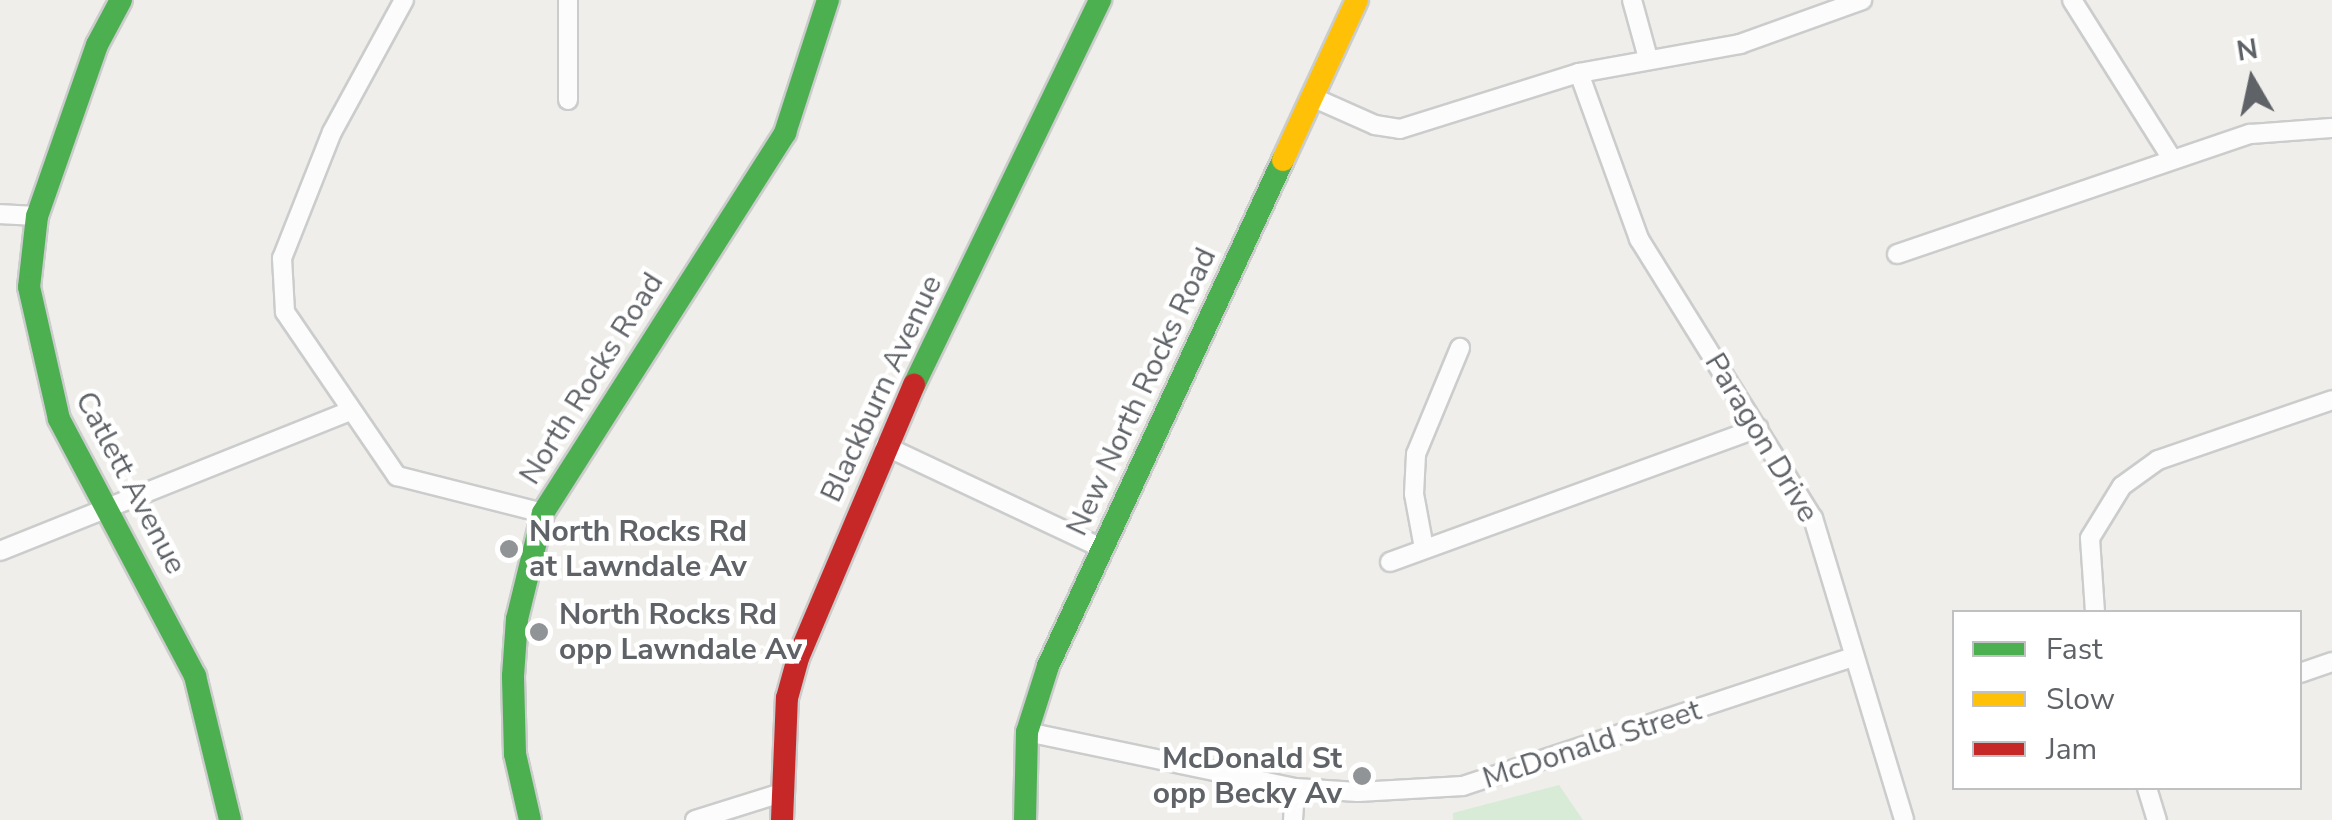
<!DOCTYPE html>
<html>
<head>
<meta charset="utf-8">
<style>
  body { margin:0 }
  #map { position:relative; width:2332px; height:820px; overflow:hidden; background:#efeeea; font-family:"Nunito Sans",sans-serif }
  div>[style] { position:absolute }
  .green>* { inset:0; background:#d8ebd6 }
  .roads { filter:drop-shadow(2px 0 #cbcccc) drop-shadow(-2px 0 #cbcccc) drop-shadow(0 2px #cbcccc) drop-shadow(0 -2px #cbcccc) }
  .street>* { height:18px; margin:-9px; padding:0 9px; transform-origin:9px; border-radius:9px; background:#fdfcfc }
  .fast>* { height:22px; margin:-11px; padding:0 11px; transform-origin:11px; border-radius:11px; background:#4caf50 }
  .slow>* { height:22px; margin:-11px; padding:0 11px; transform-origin:11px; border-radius:11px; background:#ffc107 }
  .jam>* { height:22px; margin:-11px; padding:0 11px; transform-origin:11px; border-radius:11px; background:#c62828 }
  .dots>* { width:28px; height:28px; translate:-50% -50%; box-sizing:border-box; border:5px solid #fff; border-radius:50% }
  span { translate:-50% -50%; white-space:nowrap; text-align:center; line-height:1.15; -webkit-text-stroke:9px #fff; paint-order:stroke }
  .street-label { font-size:30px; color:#5f6368 }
  .poi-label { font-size:30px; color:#5f6368; font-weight:700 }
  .left { translate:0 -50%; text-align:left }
  .right { translate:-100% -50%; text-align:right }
  .legend { position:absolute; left:1952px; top:610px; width:350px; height:180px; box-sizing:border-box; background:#fff; border:2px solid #bfc1c3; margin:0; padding:12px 18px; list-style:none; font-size:30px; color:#5f6368 }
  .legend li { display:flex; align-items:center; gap:20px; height:50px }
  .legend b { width:50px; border:2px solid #bfc1c3 }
  .north { position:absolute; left:2202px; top:30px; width:100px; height:100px; -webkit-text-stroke:8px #fff; paint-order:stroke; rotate:351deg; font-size:28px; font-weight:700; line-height:40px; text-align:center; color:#5f6368 }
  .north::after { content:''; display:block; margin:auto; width:35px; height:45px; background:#5f6368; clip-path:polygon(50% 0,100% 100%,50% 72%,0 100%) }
</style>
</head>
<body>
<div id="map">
  <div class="green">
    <i style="clip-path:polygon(1559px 785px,1583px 820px,1453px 820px,1453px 813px)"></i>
  </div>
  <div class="roads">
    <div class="street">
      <i style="left:404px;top:0;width:150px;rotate:118.6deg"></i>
      <i style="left:332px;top:132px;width:136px;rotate:111.6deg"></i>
      <i style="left:282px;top:258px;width:54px;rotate:86.8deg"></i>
      <i style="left:285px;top:312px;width:199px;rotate:55.7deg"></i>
      <i style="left:397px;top:476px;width:151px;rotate:14.2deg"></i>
      <i style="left:568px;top:0;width:100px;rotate:90deg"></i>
      <i style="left:1632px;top:0;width:60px;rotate:74.6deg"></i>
      <i style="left:2072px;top:0;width:188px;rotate:57.8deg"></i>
      <i style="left:1579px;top:73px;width:177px;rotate:70.1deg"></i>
      <i style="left:1639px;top:239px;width:329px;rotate:58.1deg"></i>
      <i style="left:1813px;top:518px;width:315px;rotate:73.2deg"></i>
      <i style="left:1312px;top:97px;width:69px;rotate:24deg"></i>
      <i style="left:1375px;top:125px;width:25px;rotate:9deg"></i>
      <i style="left:1400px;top:129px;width:188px;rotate:-17.4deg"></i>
      <i style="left:1579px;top:73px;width:164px;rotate:-10.2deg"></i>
      <i style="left:1740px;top:44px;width:130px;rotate:-19.8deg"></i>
      <i style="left:0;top:214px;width:37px;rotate:3deg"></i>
      <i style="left:1897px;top:254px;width:373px;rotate:-18.8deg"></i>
      <i style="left:2250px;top:134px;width:82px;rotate:-4.2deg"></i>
      <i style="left:885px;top:446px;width:240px;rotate:25.2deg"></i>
      <i style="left:1424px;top:548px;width:55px;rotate:-100.5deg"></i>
      <i style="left:1414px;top:494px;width:40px;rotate:-87.1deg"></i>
      <i style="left:1416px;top:454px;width:115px;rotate:-67.5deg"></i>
      <i style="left:0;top:551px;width:375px;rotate:-21.8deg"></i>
      <i style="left:1390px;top:562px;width:392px;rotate:-20deg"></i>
      <i style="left:2095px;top:612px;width:74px;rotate:-93.9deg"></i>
      <i style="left:2090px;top:538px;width:61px;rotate:-58.4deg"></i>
      <i style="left:2122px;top:486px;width:44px;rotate:-35.8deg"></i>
      <i style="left:2158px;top:460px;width:184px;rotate:-19deg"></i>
      <i style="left:2300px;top:673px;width:34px;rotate:-19deg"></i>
      <i style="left:1027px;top:732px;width:274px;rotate:11.8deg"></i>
      <i style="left:1295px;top:788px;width:63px;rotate:3.6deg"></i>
      <i style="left:1358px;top:792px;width:105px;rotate:-3.3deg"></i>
      <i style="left:1463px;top:786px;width:412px;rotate:-18.3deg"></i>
      <i style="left:2147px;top:788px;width:34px;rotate:73deg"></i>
      <i style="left:695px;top:820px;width:87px;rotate:-17.4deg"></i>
      <i style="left:1293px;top:820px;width:32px;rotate:-86deg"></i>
    </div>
    <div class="fast">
      <i style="left:121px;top:0;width:51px;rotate:118.1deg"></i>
      <i style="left:97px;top:45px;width:181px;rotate:109.3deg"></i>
      <i style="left:37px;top:216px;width:71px;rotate:96.4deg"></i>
      <i style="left:29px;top:287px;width:135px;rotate:77.2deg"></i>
      <i style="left:59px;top:419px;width:291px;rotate:62.1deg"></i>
      <i style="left:195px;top:676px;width:148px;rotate:76.3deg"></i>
      <i style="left:914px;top:385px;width:428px;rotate:-64.2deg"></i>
      <i style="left:530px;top:820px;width:68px;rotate:-102.8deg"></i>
      <i style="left:515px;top:754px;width:78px;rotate:-91.5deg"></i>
      <i style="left:513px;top:676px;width:57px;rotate:-86deg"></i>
      <i style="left:517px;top:619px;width:109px;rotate:-76.2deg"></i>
      <i style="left:543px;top:513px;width:451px;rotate:-57.5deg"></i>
      <i style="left:785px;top:133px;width:140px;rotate:-72.1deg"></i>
      <i style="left:1025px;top:820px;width:88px;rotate:-88.7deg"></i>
      <i style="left:1027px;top:732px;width:69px;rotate:-72.3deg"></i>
      <i style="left:1048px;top:666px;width:558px;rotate:-65.09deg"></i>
    </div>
    <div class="slow">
      <i style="left:1283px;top:160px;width:176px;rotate:-65.2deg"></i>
    </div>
    <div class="jam">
      <i style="left:782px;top:820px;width:122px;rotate:-87.7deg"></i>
      <i style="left:787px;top:698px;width:41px;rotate:-74.6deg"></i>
      <i style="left:798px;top:658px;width:297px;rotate:-67deg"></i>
    </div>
  </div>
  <div class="dots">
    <i style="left:509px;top:549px;background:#919496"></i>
    <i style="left:539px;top:632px;background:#919496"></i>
    <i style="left:1362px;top:776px;background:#919496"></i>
  </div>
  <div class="street-label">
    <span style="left:592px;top:379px;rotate:-58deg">North Rocks Road</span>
    <span style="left:882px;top:389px;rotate:-65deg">Blackburn Avenue</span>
    <span style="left:1142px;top:392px;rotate:-65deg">New North Rocks Road</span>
    <span style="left:1761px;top:438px;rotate:59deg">Paragon Drive</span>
    <span style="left:130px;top:483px;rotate:62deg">Catlett Avenue</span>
    <span style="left:1592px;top:745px;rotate:-18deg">McDonald Street</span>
  </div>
  <div class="poi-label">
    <span class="left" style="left:529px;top:549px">North Rocks Rd<br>at Lawndale Av</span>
    <span class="left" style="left:559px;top:632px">North Rocks Rd<br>opp Lawndale Av</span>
    <span class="right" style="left:1342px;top:776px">McDonald St<br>opp Becky Av</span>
  </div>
  <ul class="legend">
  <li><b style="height:12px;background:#4caf50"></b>Fast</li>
  <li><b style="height:12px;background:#ffc107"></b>Slow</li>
  <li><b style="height:12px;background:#c62828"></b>Jam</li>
  </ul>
  <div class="north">N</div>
</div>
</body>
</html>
